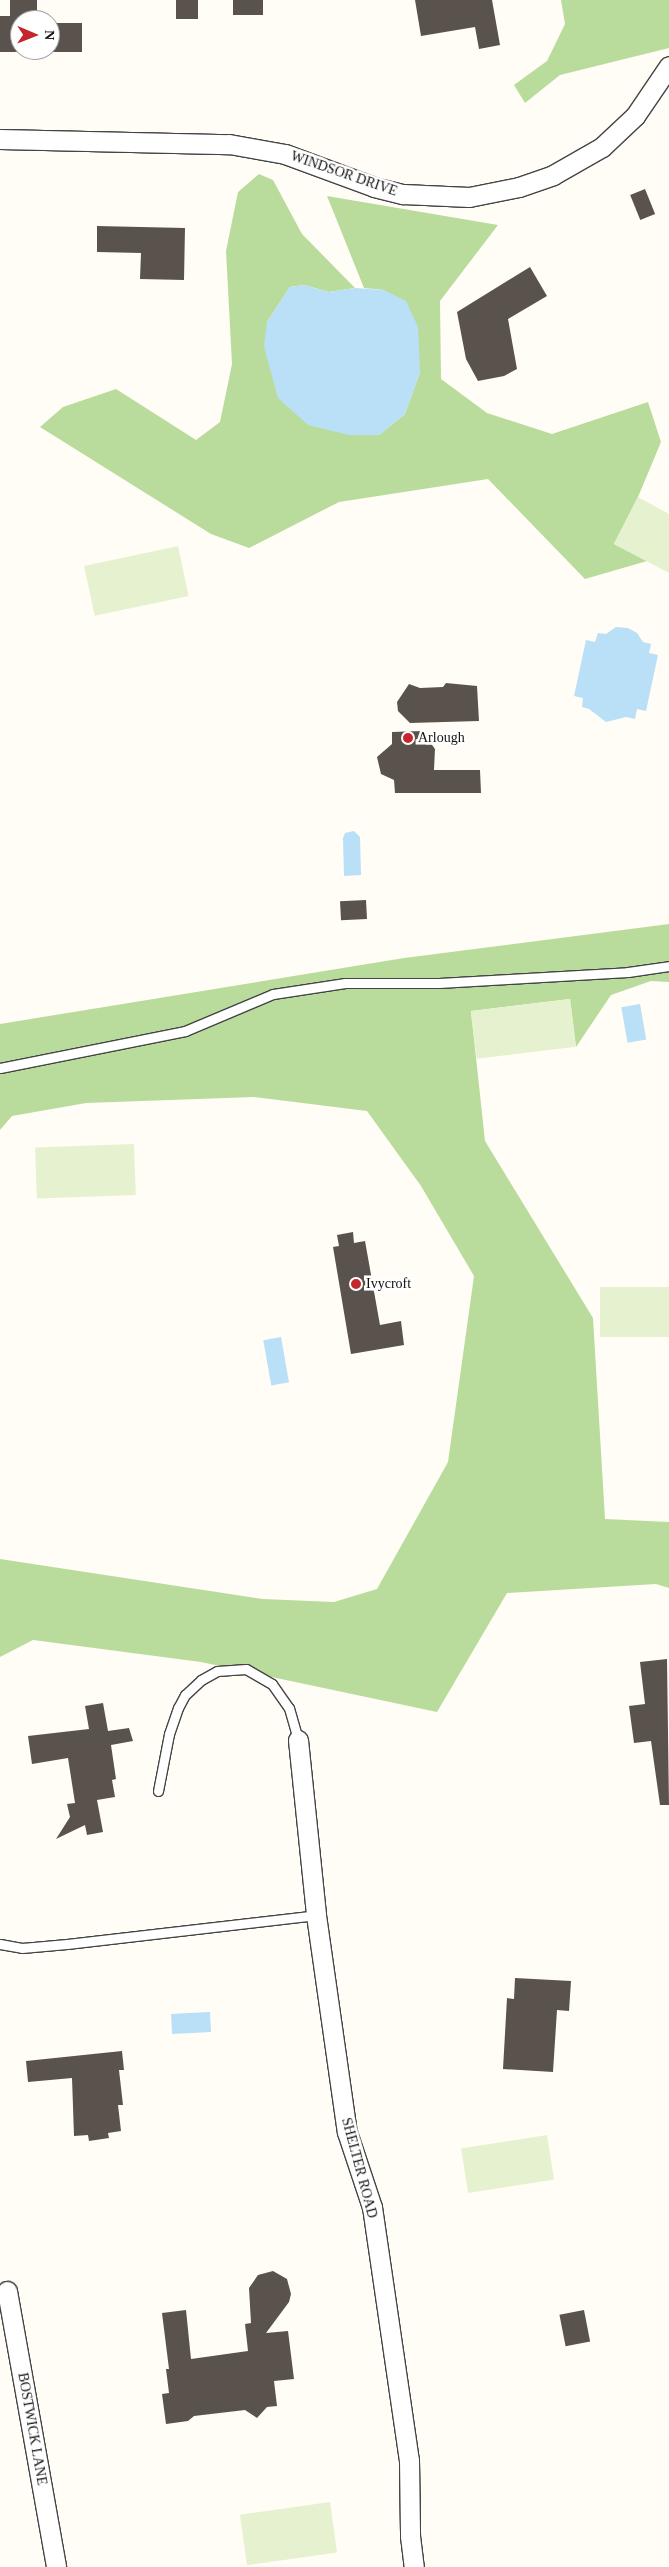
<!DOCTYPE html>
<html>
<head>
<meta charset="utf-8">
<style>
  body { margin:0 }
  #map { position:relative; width:669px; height:2567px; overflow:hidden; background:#fffdf5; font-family:Georgia,serif }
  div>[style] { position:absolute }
  .forest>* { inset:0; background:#b9dc9c }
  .pitch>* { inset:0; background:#e6f2cf; transform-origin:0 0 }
  .water>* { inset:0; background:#b9e0f7; transform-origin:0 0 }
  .building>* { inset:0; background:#5a524d; transform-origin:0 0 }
  .roads { filter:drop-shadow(1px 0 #444) drop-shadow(-1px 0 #444) drop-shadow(0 1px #444) drop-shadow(0 -1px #444) }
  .service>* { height:9px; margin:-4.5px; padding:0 4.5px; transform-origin:4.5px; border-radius:4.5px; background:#fff }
  .minor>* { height:19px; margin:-9.5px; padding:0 9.5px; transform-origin:9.5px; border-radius:9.5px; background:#fff }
  .dots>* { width:14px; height:14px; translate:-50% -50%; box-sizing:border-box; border:2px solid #fff; border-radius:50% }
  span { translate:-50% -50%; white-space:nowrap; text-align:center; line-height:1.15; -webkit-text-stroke:5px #fff; paint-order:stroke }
  .street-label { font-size:14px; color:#111 }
  .poi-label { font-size:14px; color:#111 }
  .left { translate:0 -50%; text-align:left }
  .north { position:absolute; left:10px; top:10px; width:50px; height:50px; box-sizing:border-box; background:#fff; border:1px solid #a0a0a0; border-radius:50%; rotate:91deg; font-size:14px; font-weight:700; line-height:20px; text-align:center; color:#111 }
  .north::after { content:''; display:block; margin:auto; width:18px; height:22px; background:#c4262e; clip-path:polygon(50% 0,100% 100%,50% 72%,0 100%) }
</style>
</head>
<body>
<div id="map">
  <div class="forest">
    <i style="clip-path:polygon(561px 0,669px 0,669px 48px,560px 75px,525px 103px,514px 85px,547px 61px,565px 24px)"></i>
    <i style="clip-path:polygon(259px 174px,273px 180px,302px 234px,355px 288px,329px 292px,304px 285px,290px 287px,267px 322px,379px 435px,405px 414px,420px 372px,384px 290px,364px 288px,327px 196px,498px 225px,440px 301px,441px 379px,487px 413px,552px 434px,648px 402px,661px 442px,638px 497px,614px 544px,647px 561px,585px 579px,488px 479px,339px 502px,249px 548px,211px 534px,40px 427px,63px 407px,116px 389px,196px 440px,220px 422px,232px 364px,226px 251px,238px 192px)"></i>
    <i style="clip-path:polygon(669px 924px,669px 982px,651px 981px,611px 995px,576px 1047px,570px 999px,471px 1011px,485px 1141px,593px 1318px,605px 1519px,669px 1522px,669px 1588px,656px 1584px,507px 1593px,437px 1712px,201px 1662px,33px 1640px,0 1657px,0 1559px,263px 1599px,334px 1602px,377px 1589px,448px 1462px,474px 1276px,421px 1186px,367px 1111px,254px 1097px,86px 1103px,12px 1116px,0 1130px,0 1024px,404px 958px)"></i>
  </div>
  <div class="pitch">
    <i style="clip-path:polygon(638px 497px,669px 514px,669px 573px,614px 544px)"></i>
    <i style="left:178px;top:546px;width:51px;height:96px;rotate:78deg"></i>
    <i style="left:570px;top:999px;width:48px;height:100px;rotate:83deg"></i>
    <i style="left:134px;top:1144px;width:51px;height:99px;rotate:88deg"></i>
    <i style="left:669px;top:1287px;width:50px;height:69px;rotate:90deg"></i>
    <i style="left:547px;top:2135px;width:45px;height:87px;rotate:81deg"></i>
    <i style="left:330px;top:2502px;width:51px;height:91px;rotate:82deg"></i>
  </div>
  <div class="water">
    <i style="clip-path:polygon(304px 285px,329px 292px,355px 288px,384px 290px,406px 301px,418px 327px,420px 372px,405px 414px,379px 435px,349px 435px,308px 425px,278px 398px,264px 347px,267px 322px,290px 287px)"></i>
    <i style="clip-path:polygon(616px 627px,628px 628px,637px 633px,643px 642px,651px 644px,649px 653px,658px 655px,646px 711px,637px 709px,635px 719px,626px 717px,606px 722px,589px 709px,582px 707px,583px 698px,574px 696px,586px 640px,595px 642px,598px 633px,606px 634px)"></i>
    <i style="clip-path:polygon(354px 831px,360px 837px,361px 875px,344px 876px,343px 838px,345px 833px)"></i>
    <i style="left:640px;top:1004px;width:36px;height:19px;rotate:80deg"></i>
    <i style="left:281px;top:1337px;width:46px;height:18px;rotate:80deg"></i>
    <i style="left:210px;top:2012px;width:20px;height:39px;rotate:87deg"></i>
  </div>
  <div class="building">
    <i style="clip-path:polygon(10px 0,37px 0,37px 20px,20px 20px,20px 52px,0 52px,0 16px,10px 16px)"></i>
    <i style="left:176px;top:0;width:22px;height:19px"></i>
    <i style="left:233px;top:0;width:30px;height:15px"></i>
    <i style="clip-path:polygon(415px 0,492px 0,500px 45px,479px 49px,475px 27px,421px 36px)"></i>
    <i style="left:50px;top:23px;width:32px;height:29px"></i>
    <i style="left:645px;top:189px;width:27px;height:16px;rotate:68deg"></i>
    <i style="clip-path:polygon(97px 226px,185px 228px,184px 280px,140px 279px,141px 253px,97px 252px)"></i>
    <i style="clip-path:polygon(530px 267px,547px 296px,508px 319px,517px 369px,504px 376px,478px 381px,466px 359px,457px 312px)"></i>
    <i style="clip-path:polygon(446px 683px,477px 686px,479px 721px,410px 723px,398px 711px,397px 702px,409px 684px,420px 688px,443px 687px)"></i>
    <i style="clip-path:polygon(422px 731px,435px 749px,434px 770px,480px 770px,481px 793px,395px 793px,394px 780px,381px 774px,377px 757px,392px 744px,392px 732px)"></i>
    <i style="left:366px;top:900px;width:19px;height:26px;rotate:87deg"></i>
    <i style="clip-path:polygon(353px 1232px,354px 1243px,365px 1241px,380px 1325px,401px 1321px,404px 1345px,351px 1354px,333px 1247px,339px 1246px,337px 1235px)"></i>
    <i style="clip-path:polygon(667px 1659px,669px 1805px,660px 1805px,651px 1741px,634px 1743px,629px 1706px,645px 1704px,640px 1662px)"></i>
    <i style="clip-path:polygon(103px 1703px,108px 1731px,129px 1728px,133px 1741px,111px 1745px,116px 1779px,112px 1780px,115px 1797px,97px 1800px,103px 1832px,87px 1835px,85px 1825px,56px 1839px,70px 1817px,67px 1804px,75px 1803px,68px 1758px,32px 1764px,28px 1736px,89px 1729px,85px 1706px)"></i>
    <i style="clip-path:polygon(515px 1978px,571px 1981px,569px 2011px,557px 2010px,553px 2072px,503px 2069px,507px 1998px,514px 1999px)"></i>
    <i style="clip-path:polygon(122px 2051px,124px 2070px,119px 2070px,123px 2105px,118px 2105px,121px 2131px,108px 2133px,109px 2138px,89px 2141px,88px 2135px,74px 2136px,72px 2078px,28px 2082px,26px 2061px)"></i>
    <i style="clip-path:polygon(273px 2271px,287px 2279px,291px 2294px,289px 2302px,266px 2333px,288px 2331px,294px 2379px,274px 2381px,277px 2406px,267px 2407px,257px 2418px,245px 2410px,194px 2416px,188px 2421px,166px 2424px,162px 2394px,169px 2393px,166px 2369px,169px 2369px,162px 2313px,186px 2310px,191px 2359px,248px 2351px,245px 2324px,251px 2323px,249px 2288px,258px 2275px)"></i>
    <i style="left:584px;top:2310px;width:32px;height:25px;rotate:79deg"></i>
  </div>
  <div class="roads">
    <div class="service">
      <i style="left:0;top:1068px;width:189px;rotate:-11.3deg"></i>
      <i style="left:185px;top:1031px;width:95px;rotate:-22.8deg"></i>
      <i style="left:273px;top:994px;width:73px;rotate:-8.7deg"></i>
      <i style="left:345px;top:983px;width:94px"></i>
      <i style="left:439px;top:983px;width:189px;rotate:-3.3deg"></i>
      <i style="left:628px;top:972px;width:41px;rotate:-8.3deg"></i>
      <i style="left:158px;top:1791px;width:58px;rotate:-79.1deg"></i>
      <i style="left:169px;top:1734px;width:28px;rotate:-71deg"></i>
      <i style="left:178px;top:1708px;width:15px;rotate:-62deg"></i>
      <i style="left:185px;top:1695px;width:22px;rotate:-43deg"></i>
      <i style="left:201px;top:1680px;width:18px;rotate:-29deg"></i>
      <i style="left:217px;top:1671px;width:29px;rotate:-4deg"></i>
      <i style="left:246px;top:1669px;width:30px;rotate:30deg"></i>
      <i style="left:272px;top:1684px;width:29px;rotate:55deg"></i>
      <i style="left:289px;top:1708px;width:33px;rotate:74deg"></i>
      <i style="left:0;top:1944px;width:22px;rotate:10deg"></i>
      <i style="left:22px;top:1948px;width:45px;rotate:-5.1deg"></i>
      <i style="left:67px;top:1944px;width:251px;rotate:-6.6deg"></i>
    </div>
    <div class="minor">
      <i style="left:0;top:139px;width:229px;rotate:1.3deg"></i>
      <i style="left:229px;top:144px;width:57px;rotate:10.1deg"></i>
      <i style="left:285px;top:154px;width:95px;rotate:20.3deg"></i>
      <i style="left:374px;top:187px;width:30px;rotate:14deg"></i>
      <i style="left:403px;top:194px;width:66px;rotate:2.6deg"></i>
      <i style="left:469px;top:197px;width:51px;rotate:-11.3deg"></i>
      <i style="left:519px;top:187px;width:36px;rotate:-19deg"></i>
      <i style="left:553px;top:175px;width:56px;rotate:-29.7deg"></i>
      <i style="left:602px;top:147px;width:45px;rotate:-43.2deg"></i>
      <i style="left:635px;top:116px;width:60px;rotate:-55.8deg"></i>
      <i style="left:298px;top:1740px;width:176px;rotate:84.1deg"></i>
      <i style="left:316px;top:1915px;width:219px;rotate:81.9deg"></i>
      <i style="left:347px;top:2132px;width:79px;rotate:71.6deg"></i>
      <i style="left:372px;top:2207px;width:256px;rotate:81.7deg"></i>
      <i style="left:409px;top:2460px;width:76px;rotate:89.2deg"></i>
      <i style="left:410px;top:2536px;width:31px;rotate:83deg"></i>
      <i style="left:7px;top:2291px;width:280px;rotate:79.9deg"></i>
    </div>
  </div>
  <div class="dots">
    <i style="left:408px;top:738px;background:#c4262e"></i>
    <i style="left:356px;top:1284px;background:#c4262e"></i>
  </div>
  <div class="street-label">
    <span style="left:344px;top:174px;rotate:19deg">WINDSOR DRIVE</span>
    <span style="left:359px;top:2168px;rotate:75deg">SHELTER ROAD</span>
    <span style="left:32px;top:2429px;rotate:80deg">BOSTWICK LANE</span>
  </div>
  <div class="poi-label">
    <span class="left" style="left:418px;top:738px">Arlough</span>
    <span class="left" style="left:366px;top:1284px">Ivycroft</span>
  </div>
  <div class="north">N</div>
</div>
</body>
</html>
